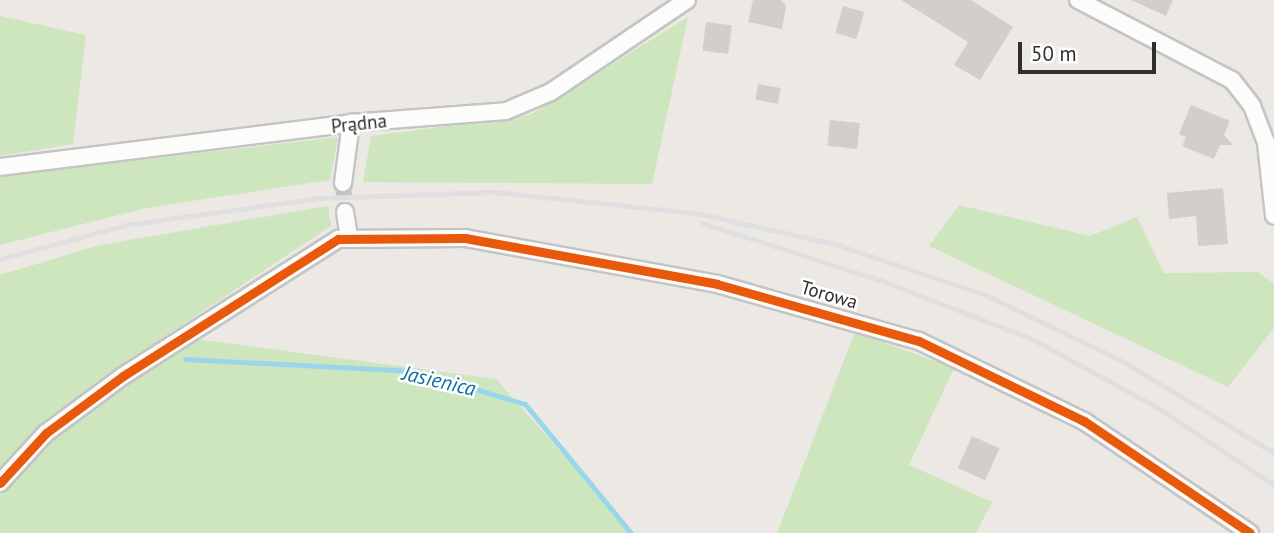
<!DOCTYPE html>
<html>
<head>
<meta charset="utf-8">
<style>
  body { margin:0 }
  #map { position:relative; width:1274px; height:533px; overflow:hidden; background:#ece8e4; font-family:"PT Sans",sans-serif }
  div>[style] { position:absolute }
  .green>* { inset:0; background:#cee6be }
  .stream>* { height:5px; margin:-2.5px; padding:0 2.5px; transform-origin:2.5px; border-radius:2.5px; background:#99d6ec }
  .building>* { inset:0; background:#d1cecb; transform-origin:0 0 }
  .street-tunnel>* { height:16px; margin-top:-8px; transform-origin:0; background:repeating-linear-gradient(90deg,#c6c3c0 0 16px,transparent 0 24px) }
  .roads { filter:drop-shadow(2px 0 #c5c4c5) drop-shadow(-2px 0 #c5c4c5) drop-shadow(0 2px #c5c4c5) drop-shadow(0 -2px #c5c4c5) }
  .street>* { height:16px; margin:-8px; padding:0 8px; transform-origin:8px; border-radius:8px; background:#fcfcfb }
  .rail>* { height:5px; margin:-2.5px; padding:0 2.5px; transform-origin:2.5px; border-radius:2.5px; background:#dfdfe1 }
  .cycleway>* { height:9px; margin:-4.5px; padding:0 4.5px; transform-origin:4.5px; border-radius:4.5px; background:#e8590c }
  span { translate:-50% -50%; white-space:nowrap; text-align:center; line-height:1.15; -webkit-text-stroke:5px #fff; paint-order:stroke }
  .street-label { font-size:19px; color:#2e2e2e }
  .water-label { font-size:21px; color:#0d6fa3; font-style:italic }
  .scale { position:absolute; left:1018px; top:42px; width:138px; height:32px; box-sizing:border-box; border:4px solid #2e2e2e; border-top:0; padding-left:9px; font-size:21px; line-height:24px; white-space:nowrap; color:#2e2e2e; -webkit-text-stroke:5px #fff; paint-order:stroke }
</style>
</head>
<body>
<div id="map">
  <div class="green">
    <i style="clip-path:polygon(0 16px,86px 35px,73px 144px,0 156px)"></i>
    <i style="clip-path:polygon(688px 17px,652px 184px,363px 182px,371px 136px,530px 115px)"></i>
    <i style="clip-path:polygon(338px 137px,330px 180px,146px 208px,0 245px,0 176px)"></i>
    <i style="clip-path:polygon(959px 205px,1090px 236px,1137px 217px,1164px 273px,1258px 272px,1274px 284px,1274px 328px,1228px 387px,929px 246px)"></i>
    <i style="clip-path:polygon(328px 206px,331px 226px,167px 335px,496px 379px,633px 533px,0 533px,0 275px,100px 245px)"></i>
    <i style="clip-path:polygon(855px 332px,954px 368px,909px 465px,992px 502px,976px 533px,777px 533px)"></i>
  </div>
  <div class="stream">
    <i style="left:185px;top:359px;width:230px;rotate:3deg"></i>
    <i style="left:415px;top:371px;width:115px;rotate:16.7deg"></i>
    <i style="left:525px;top:404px;width:167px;rotate:50.6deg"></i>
  </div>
  <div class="building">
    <i style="clip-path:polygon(753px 0,781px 0,786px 6px,782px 29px,748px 22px)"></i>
    <i style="clip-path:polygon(901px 0,971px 0,1013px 27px,980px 80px,954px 65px,968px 42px)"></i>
    <i style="clip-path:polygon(1131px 0,1173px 0,1166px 16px)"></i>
    <i style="left:843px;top:6px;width:22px;height:28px;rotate:16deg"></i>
    <i style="left:706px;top:22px;width:26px;height:29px;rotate:7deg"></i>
    <i style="left:758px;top:84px;width:23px;height:16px;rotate:10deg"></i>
    <i style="clip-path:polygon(1191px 105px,1230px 121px,1224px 135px,1233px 145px,1220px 145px,1214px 159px,1182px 146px,1186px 137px,1179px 134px)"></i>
    <i style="left:830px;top:120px;width:30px;height:26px;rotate:6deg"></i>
    <i style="clip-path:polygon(1223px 188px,1228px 244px,1198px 246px,1196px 216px,1169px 219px,1167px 193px)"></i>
    <i style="left:972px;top:436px;width:30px;height:35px;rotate:24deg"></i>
  </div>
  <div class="street-tunnel">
    <i style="left:343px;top:183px;width:29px;rotate:86deg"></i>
  </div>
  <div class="roads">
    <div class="street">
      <i style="left:1078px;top:0;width:174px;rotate:27.5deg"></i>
      <i style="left:1232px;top:80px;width:33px;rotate:52deg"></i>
      <i style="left:1252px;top:106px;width:40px;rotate:69deg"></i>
      <i style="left:1266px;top:143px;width:73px;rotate:83.7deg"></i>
      <i style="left:0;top:167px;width:354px;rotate:-7.1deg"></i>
      <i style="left:351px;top:123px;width:155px;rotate:-4.4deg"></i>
      <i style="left:506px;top:111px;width:49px;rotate:-22.9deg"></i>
      <i style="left:551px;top:92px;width:164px;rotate:-34.1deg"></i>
      <i style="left:343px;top:183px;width:61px;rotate:-82.4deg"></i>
      <i style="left:345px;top:212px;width:24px;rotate:81deg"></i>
      <i style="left:0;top:483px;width:68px;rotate:-47.4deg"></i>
      <i style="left:46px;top:433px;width:96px;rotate:-36.5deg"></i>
      <i style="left:123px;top:376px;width:255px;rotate:-32.5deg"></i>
      <i style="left:338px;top:239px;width:127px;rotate:-0.5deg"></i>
      <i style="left:465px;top:238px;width:256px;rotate:10.3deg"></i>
      <i style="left:717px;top:284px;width:210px;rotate:15.8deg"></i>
      <i style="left:919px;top:341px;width:183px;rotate:25.9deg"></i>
      <i style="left:1084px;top:421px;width:200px;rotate:34deg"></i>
    </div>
  </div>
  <div class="rail">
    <i style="left:702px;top:223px;width:190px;rotate:17.8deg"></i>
    <i style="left:883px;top:281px;width:162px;rotate:21.3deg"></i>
    <i style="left:1034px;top:340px;width:141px;rotate:28.7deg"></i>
    <i style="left:1158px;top:408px;width:139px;rotate:33.6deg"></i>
    <i style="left:0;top:259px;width:131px;rotate:-15.1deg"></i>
    <i style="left:126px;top:225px;width:193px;rotate:-8deg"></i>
    <i style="left:317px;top:198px;width:178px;rotate:-1.9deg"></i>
    <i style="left:495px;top:192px;width:202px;rotate:6deg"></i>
    <i style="left:696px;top:213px;width:142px;rotate:12.6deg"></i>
    <i style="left:835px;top:244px;width:159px;rotate:18.7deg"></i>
    <i style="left:986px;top:295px;width:151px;rotate:25.9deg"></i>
    <i style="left:1122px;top:361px;width:178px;rotate:31.2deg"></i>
  </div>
  <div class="cycleway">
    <i style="left:0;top:483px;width:68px;rotate:-47.4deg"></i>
    <i style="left:46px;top:433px;width:96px;rotate:-36.5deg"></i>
    <i style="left:123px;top:376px;width:255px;rotate:-32.5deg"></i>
    <i style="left:338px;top:239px;width:127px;rotate:-0.5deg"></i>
    <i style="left:465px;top:238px;width:256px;rotate:10.3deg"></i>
    <i style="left:717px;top:284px;width:210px;rotate:15.8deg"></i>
    <i style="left:919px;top:341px;width:183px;rotate:25.9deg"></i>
    <i style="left:1084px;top:421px;width:200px;rotate:34deg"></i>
  </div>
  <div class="street-label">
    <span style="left:359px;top:124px;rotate:-6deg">Prądna</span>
    <span style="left:829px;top:295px;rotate:16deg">Torowa</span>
  </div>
  <div class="water-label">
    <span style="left:439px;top:381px;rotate:13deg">Jasienica</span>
  </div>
  <div class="scale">50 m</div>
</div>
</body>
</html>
